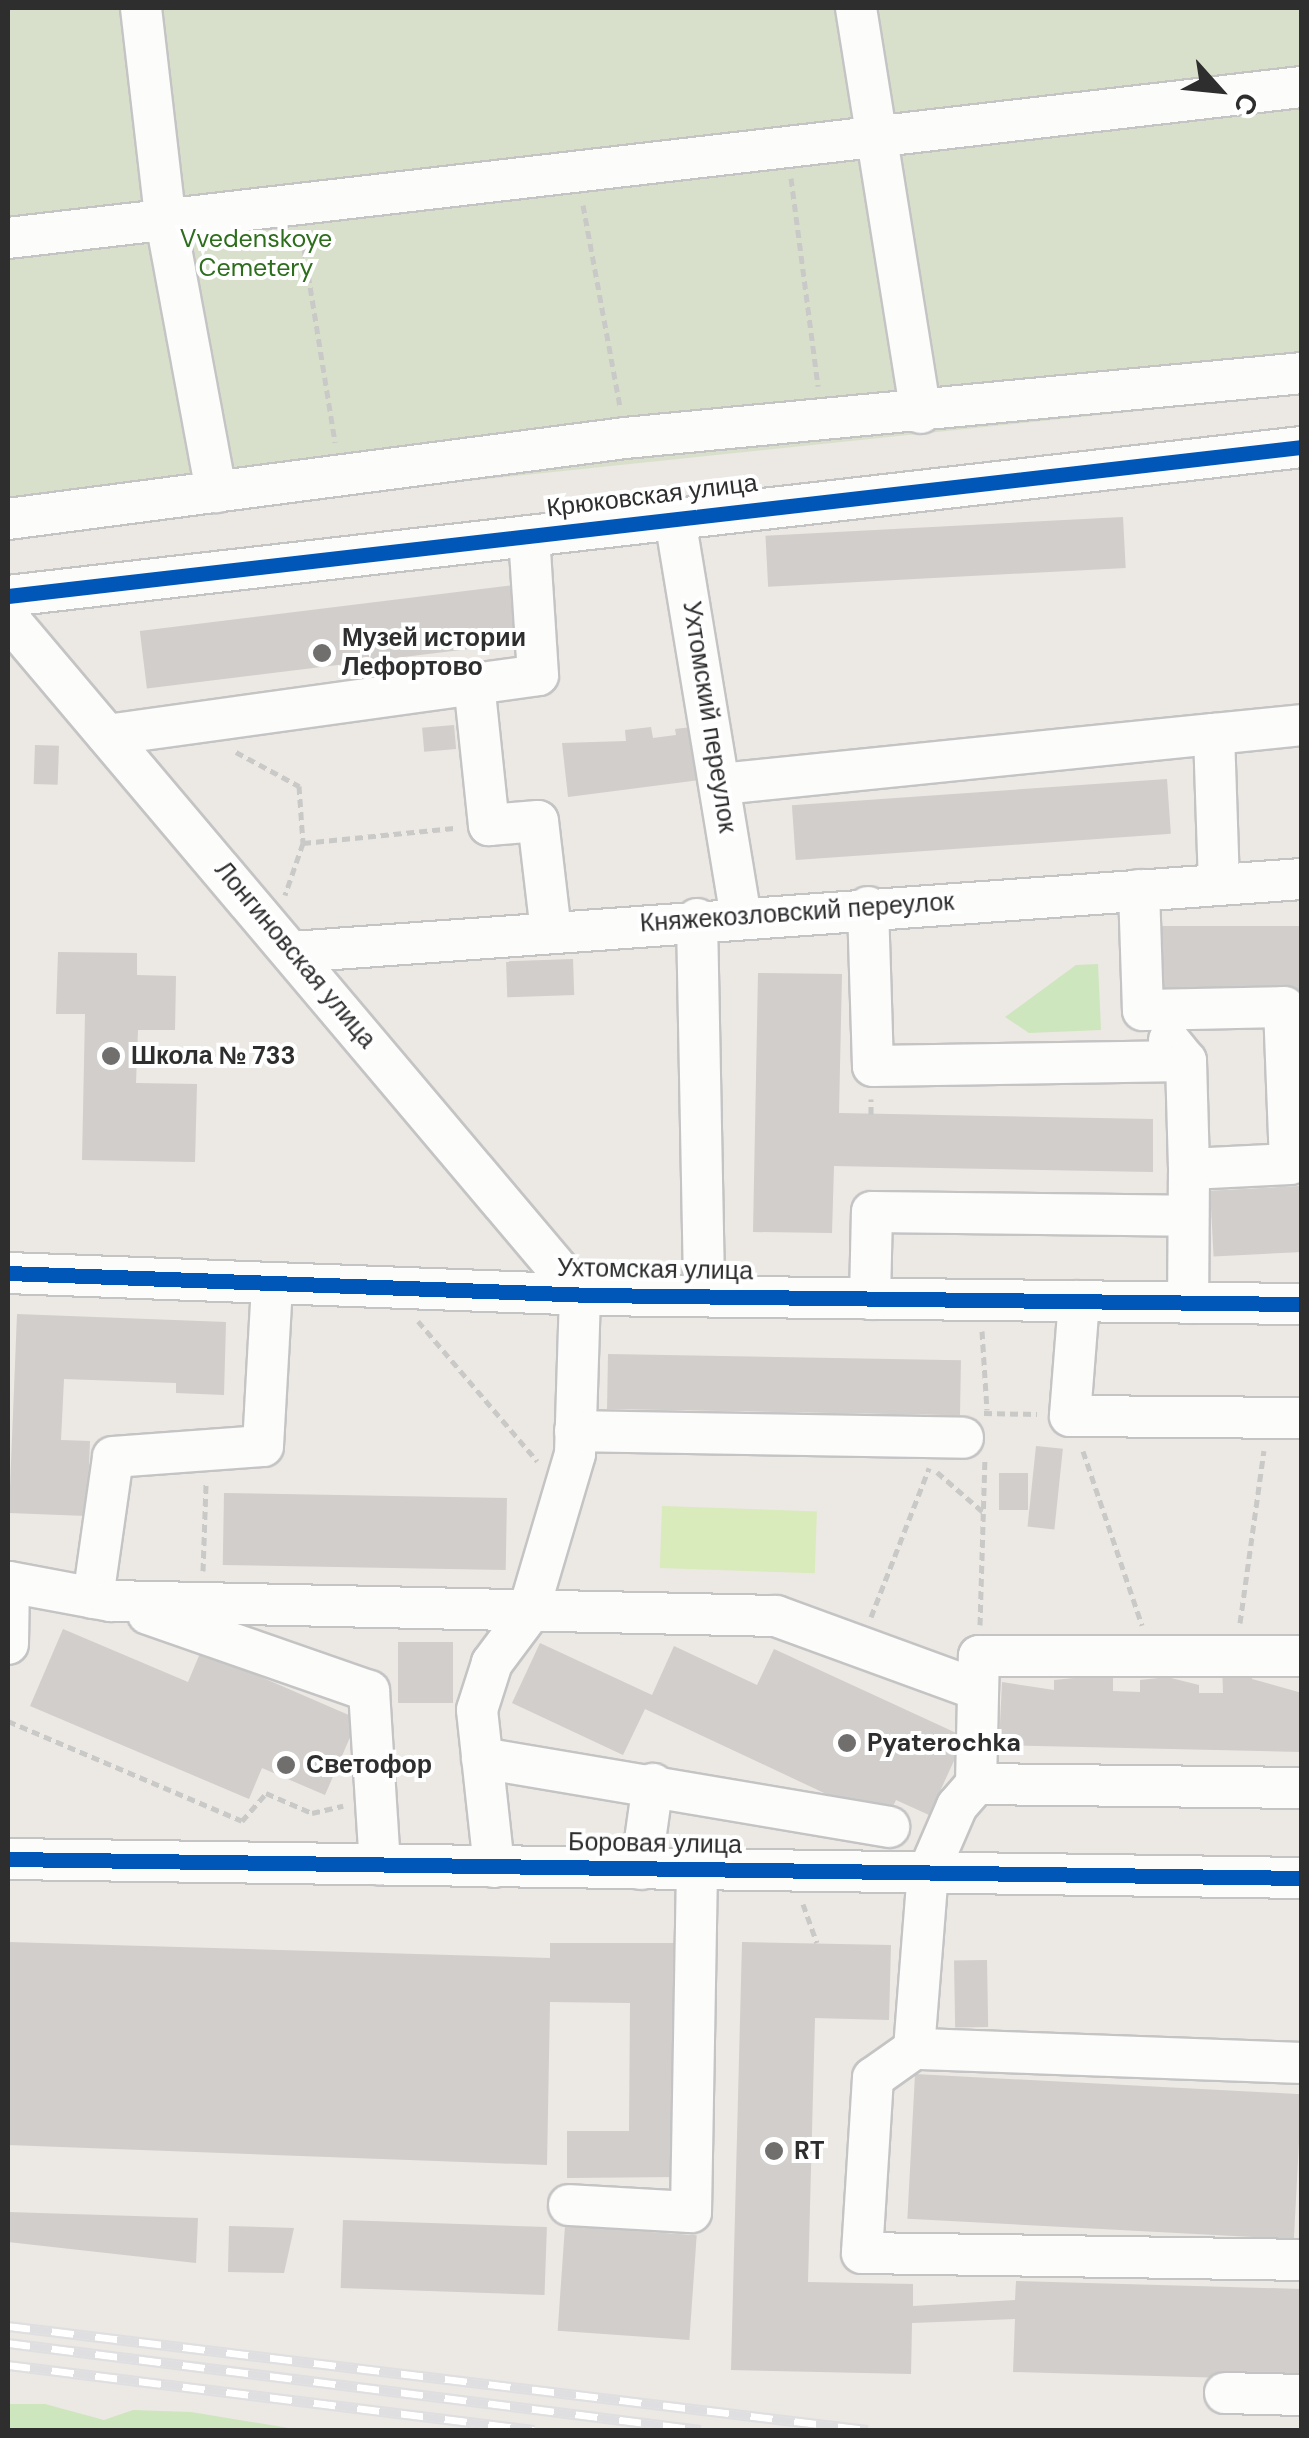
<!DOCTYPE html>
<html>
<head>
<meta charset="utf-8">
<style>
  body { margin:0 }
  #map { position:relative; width:1309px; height:2438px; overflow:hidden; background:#ece8e4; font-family:"DM Sans",sans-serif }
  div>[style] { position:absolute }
  .green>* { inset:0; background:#cee6be }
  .cemetery>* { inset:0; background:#d8e0cc }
  .pitch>* { inset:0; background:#d9eabb; transform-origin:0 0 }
  .building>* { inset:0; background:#d1cecb; transform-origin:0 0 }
  .path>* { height:5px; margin-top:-2.5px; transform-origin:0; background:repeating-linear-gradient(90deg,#c9c9c8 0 8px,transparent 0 13px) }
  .roads { filter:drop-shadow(2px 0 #c5c4c5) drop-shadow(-2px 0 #c5c4c5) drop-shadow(0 2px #c5c4c5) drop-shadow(0 -2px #c5c4c5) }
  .minor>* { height:40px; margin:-20px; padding:0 20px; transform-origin:20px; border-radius:20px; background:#fcfcfb }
  .rail>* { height:11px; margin-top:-5.5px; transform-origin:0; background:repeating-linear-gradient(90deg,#fff 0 22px,#dfdfe1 0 44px); box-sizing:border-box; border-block:2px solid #dfdfe1 }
  .cycleway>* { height:15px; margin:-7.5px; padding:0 7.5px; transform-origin:7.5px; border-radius:7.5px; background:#0057b8 }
  .dots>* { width:28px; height:28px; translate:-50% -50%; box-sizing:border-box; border:5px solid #fff; border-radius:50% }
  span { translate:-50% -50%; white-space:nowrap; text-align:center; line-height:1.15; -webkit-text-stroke:8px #fff; paint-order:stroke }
  .park-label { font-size:25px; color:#2c6e1b }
  .street-label { font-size:25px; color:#2e2e2e }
  .poi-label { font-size:25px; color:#2e2e2e; font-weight:700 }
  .left { translate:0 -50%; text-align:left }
  .frame { position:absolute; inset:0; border:10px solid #2e2e2e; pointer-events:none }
  .north { position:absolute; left:1169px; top:40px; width:100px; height:100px; -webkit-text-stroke:8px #fff; paint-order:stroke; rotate:117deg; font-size:28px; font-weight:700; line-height:40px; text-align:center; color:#2e2e2e }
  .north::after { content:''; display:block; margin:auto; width:35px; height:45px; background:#2e2e2e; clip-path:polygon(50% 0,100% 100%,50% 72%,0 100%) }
</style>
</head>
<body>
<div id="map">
  <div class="green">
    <i style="clip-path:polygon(1098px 964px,1101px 1030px,1029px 1033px,1005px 1017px,1076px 965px)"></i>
    <i style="clip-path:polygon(8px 2404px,45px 2404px,104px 2420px,133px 2410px,191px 2412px,301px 2430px,8px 2430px)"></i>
  </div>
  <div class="cemetery">
    <i style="clip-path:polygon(8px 8px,1301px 8px,1301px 394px,8px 529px)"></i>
  </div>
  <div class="pitch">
    <i style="left:662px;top:1506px;width:155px;height:62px;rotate:2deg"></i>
  </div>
  <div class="building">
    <i style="left:1123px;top:517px;width:51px;height:358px;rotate:87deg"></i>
    <i style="left:514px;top:585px;width:58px;height:377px;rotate:83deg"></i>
    <i style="clip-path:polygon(717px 724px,723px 777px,568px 797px,562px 743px,626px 741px,625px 730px,651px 727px,653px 738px,676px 735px,675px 729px)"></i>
    <i style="left:454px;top:725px;width:24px;height:32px;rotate:85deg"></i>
    <i style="left:35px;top:745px;width:24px;height:39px;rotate:2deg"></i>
    <i style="left:1167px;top:779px;width:55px;height:376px;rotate:86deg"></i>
    <i style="left:1302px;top:926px;width:65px;height:149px;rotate:90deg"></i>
    <i style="clip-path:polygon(58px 952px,137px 953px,137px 975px,176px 976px,175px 1030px,138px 1030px,136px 1083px,197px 1084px,195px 1162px,82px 1160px,85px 1014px,56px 1014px)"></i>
    <i style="left:573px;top:959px;width:36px;height:67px;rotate:88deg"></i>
    <i style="clip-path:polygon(758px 973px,842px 974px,839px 1113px,1153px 1119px,1153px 1172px,834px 1166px,832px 1233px,753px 1232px)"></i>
    <i style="left:1299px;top:1186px;width:66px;height:89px;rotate:87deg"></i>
    <i style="clip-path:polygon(17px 1314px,226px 1322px,224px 1395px,176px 1393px,176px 1383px,64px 1379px,61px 1440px,90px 1441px,87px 1516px,9px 1513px)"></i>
    <i style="left:608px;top:1354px;width:353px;height:55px;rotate:1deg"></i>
    <i style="left:1036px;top:1446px;width:27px;height:81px;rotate:6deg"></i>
    <i style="left:999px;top:1473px;width:29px;height:37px"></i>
    <i style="left:224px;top:1493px;width:283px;height:72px;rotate:1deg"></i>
    <i style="clip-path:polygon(63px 1629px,188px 1682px,201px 1651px,358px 1719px,325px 1795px,262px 1768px,249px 1799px,30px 1706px)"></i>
    <i style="left:398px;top:1642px;width:55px;height:61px"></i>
    <i style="clip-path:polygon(540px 1643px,652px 1695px,674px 1646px,757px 1685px,774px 1649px,965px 1737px,929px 1815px,896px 1800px,886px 1822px,645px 1709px,623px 1755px,512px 1703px)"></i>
    <i style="clip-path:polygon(1084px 1660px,1113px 1661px,1113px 1691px,1140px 1692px,1140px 1680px,1167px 1677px,1199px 1685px,1199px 1693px,1223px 1693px,1222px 1664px,1254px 1666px,1252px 1679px,1302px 1693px,1302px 1752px,999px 1745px,1002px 1682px,1054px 1690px,1054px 1680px,1084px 1677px)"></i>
    <i style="clip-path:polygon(8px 1942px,550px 1958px,550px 1943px,677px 1943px,676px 2177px,567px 2178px,567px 2131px,629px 2131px,630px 2003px,550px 2002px,547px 2165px,8px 2145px)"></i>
    <i style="clip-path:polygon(742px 1942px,891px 1945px,889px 2020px,815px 2018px,808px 2282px,913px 2284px,913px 2306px,1015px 2300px,1016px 2281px,1302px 2289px,1302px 2380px,1013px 2372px,1015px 2319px,912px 2323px,911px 2374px,731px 2370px)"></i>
    <i style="left:987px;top:1960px;width:67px;height:33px;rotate:89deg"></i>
    <i style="left:915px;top:2074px;width:387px;height:145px;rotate:3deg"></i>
    <i style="clip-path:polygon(8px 2212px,198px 2218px,196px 2263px,8px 2242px)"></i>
    <i style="left:343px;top:2220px;width:204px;height:68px;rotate:2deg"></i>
    <i style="clip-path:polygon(229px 2226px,294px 2228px,284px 2273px,228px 2272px)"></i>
    <i style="left:565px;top:2226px;width:132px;height:105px;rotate:4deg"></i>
  </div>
  <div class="path">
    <i style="left:791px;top:178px;width:210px;rotate:82.6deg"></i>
    <i style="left:583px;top:205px;width:204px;rotate:79.6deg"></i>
    <i style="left:302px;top:236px;width:209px;rotate:80.9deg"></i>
    <i style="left:236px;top:752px;width:72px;rotate:28.4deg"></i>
    <i style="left:299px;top:786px;width:57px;rotate:86deg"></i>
    <i style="left:303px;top:843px;width:55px;rotate:109.1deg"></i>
    <i style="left:303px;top:843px;width:152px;rotate:-5.7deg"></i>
    <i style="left:871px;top:1114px;width:15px;rotate:-90deg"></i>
    <i style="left:418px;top:1321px;width:184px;rotate:49.6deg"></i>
    <i style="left:982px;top:1331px;width:79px;rotate:86.4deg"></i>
    <i style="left:984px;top:1413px;width:53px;rotate:1.1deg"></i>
    <i style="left:1083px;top:1451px;width:184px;rotate:71.3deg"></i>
    <i style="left:937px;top:1472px;width:60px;rotate:40.9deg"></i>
    <i style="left:203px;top:1571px;width:88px;rotate:-88deg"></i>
    <i style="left:871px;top:1617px;width:160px;rotate:-68.7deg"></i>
    <i style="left:1240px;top:1623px;width:174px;rotate:-82.1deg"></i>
    <i style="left:980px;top:1625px;width:164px;rotate:-88.3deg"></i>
    <i style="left:8px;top:1721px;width:254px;rotate:23.1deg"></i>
    <i style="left:242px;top:1821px;width:37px;rotate:-49deg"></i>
    <i style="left:266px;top:1793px;width:50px;rotate:23.5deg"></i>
    <i style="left:312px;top:1813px;width:32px;rotate:-13deg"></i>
    <i style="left:803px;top:1904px;width:41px;rotate:70.3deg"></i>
  </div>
  <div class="roads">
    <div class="minor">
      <i style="left:141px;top:8px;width:209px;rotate:83.4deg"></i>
      <i style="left:165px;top:216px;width:281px;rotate:79.5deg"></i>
      <i style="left:856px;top:8px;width:410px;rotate:80.9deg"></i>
      <i style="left:8px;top:238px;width:1303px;rotate:-6.66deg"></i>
      <i style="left:8px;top:519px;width:622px;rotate:-7.48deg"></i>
      <i style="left:625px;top:438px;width:680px;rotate:-5.48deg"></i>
      <i style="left:675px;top:519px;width:402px;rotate:80.6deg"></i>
      <i style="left:8px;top:596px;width:1303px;rotate:-6.57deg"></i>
      <i style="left:8px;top:618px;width:886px;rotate:49.81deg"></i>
      <i style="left:580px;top:1295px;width:159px;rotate:91.8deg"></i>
      <i style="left:575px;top:1454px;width:169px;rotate:106.5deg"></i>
      <i style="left:527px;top:1616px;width:59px;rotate:126.7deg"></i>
      <i style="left:492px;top:1663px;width:49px;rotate:107.7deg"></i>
      <i style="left:477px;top:1710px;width:158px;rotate:83.8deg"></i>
      <i style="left:474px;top:683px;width:143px;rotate:84deg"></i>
      <i style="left:489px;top:825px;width:49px;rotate:-4.7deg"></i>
      <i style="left:538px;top:821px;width:111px;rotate:83.3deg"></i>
      <i style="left:1214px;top:734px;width:88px;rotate:-5.8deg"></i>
      <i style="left:107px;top:735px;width:435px;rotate:-7.9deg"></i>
      <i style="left:538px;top:675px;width:139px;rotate:-93.7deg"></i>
      <i style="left:721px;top:784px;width:496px;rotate:-5.8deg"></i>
      <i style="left:1214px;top:734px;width:150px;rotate:88.1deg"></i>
      <i style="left:1139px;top:890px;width:120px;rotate:88.1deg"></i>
      <i style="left:1143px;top:1010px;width:141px;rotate:-1.2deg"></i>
      <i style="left:1284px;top:1007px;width:157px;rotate:87.8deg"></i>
      <i style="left:1290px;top:1164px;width:101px;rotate:177.2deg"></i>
      <i style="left:1189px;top:1169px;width:134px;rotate:90.4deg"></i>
      <i style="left:868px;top:907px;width:159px;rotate:88.2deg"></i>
      <i style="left:873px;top:1066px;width:313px;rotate:-0.9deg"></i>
      <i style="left:697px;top:919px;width:354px;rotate:88.9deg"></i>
      <i style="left:293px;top:952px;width:1012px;rotate:-4.14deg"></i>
      <i style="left:1169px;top:1040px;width:27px;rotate:51deg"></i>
      <i style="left:1186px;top:1061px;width:108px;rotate:88.4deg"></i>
      <i style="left:8px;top:1273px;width:583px;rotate:2.16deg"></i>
      <i style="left:591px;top:1295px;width:711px;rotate:0.73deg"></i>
      <i style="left:870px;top:1299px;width:87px;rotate:-88.7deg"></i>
      <i style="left:872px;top:1212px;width:316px;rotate:0.7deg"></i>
      <i style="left:1079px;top:1301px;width:115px;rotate:94.5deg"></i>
      <i style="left:1070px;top:1416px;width:232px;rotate:0.5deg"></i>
      <i style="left:575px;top:1431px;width:388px;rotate:1deg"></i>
      <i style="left:93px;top:1598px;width:142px;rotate:-81.9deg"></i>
      <i style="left:113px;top:1457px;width:150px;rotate:-4.2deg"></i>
      <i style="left:263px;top:1446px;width:163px;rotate:-86.8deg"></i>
      <i style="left:148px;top:1614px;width:234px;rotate:19.2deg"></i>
      <i style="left:369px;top:1691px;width:174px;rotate:86.4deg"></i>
      <i style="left:8px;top:1644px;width:62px;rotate:-89.1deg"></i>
      <i style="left:9px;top:1582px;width:104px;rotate:10.6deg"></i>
      <i style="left:111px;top:1601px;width:665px;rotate:1.29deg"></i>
      <i style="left:776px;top:1616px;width:213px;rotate:20.1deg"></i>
      <i style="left:482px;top:1758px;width:413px;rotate:9.6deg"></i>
      <i style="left:976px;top:1784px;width:326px;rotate:0.7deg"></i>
      <i style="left:8px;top:1859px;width:1294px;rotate:0.84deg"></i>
      <i style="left:641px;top:1869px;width:86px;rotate:-82deg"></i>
      <i style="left:914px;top:2049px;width:177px;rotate:-85.5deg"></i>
      <i style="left:928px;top:1873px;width:73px;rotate:-66.6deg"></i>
      <i style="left:957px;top:1806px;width:29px;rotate:-49deg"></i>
      <i style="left:976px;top:1784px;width:128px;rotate:-88.7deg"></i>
      <i style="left:979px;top:1656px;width:323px"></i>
      <i style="left:1302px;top:2063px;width:388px;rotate:-177.9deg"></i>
      <i style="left:914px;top:2049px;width:50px;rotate:144.7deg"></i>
      <i style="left:873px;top:2078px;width:175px;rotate:93.6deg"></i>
      <i style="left:862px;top:2253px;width:440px;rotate:0.9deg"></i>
      <i style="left:569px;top:2205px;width:122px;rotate:3.3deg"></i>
      <i style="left:691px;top:2212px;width:343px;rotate:-89deg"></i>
      <i style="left:1225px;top:2393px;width:77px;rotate:1.5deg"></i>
    </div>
  </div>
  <div class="rail">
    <i style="left:8px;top:2326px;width:866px;rotate:6.9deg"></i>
    <i style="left:8px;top:2343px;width:698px;rotate:7.16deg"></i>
    <i style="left:8px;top:2365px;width:530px;rotate:7.04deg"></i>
  </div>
  <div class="cycleway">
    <i style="left:8px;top:596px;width:1303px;rotate:-6.57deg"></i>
    <i style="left:8px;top:1273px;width:583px;rotate:2.16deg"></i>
    <i style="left:591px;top:1295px;width:711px;rotate:0.73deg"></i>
    <i style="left:8px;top:1859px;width:1294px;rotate:0.84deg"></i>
  </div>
  <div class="dots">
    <i style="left:322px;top:653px;background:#706f6e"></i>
    <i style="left:111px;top:1056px;background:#706f6e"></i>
    <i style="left:847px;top:1743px;background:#706f6e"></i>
    <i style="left:286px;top:1765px;background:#706f6e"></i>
    <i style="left:774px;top:2151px;background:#706f6e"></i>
  </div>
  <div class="park-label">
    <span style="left:256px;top:254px">Vvedenskoye<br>Cemetery</span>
  </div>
  <div class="street-label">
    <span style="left:652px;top:496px;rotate:-7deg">Крюковская улица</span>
    <span style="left:709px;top:717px;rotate:81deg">Ухтомский переулок</span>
    <span style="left:797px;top:913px;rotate:-4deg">Княжекозловский переулок</span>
    <span style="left:295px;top:955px;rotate:50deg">Лонгиновская улица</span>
    <span style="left:655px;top:1270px;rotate:1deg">Ухтомская улица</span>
    <span style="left:655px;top:1844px;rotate:1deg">Боровая улица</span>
  </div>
  <div class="poi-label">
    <span class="left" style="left:342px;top:653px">Музей истории<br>Лефортово</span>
    <span class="left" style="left:131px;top:1056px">Школа № 733</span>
    <span class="left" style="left:867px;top:1743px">Pyaterochka</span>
    <span class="left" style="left:306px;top:1765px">Светофор</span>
    <span class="left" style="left:794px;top:2151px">RT</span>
  </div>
  <div class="frame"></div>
  <div class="north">С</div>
</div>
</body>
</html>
